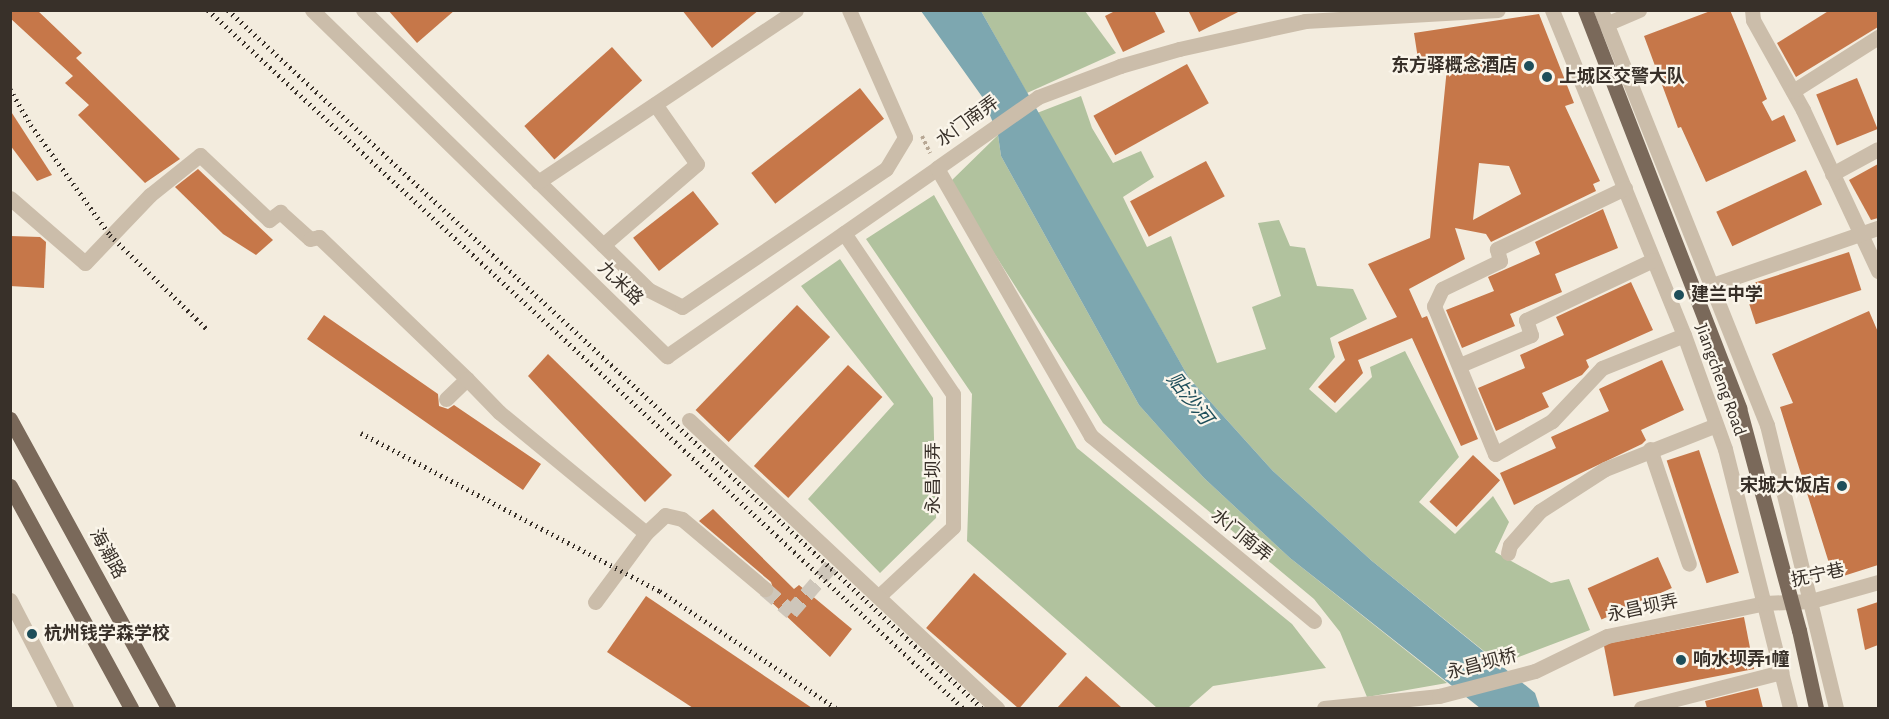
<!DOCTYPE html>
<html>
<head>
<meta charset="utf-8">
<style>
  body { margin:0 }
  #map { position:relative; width:1889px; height:719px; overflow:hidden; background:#f3ecde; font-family:"Alegreya Sans","Noto Sans SC",sans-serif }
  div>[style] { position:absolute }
  .green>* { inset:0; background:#b1c29e }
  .water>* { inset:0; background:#7da7b0 }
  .building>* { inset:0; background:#c67749; transform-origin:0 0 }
  .minor-tunnel>* { height:15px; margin-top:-7.5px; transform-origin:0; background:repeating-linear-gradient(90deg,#cec6ba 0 15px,transparent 0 23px) }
  .path>* { height:4px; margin-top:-2px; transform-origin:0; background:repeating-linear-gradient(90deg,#b7a794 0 3px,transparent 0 6px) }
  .minor>* { height:15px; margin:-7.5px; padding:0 7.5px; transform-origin:7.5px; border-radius:7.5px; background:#cbbdaa }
  .major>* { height:15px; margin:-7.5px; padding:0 7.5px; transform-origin:7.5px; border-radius:7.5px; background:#7a695a }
  .rail>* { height:4.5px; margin-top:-2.25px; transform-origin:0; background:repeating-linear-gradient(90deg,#383029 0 1.5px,transparent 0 6px) }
  .dots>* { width:16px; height:16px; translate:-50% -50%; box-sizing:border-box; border:3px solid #faf5ea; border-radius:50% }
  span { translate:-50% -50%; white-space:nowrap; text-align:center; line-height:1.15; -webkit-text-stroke:4.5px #faf5ea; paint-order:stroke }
  .poi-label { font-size:18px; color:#383029; font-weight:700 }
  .right { translate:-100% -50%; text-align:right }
  .left { translate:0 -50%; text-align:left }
  .street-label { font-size:18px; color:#383029 }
  .water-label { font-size:20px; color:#1e4e5a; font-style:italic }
  .frame { position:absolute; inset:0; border:12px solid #383029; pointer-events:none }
</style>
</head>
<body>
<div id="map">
  <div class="green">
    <i style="clip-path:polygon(981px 11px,1085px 11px,1116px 53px,1027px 93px)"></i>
    <i style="clip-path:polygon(1081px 96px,1092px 128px,1113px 163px,1141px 151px,1154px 177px,1123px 197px,1147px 247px,1171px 236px,1217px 363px,1266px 349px,1252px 307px,1281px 296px,1258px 223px,1279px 220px,1290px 246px,1305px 248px,1317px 286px,1353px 289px,1367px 319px,1330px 338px,1335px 357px,1309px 389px,1336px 413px,1372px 377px,1370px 367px,1405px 351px,1459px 457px,1419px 502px,1455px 534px,1493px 496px,1509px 522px,1495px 552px,1551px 583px,1569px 579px,1590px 630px,1500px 664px,1372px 561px,1273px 471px,1189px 378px,1037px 113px)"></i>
    <i style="clip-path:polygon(998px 135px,1001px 156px,1139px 405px,1204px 478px,1290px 558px,1447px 683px,1367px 697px,1340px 632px,1314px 599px,1103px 423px,949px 183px)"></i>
    <i style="clip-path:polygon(934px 195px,1077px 448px,1292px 624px,1326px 668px,1213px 686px,1188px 708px,1157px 708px,967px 541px,972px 394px,866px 239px)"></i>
    <i style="clip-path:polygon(840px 259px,933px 398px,936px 518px,880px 573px,808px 499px,894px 404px,801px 286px)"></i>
  </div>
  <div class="water">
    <i style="clip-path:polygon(921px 11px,981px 11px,1189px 378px,1273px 471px,1372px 561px,1535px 693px,1540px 708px,1480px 708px,1290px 558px,1204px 478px,1139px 405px,1001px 156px,998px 135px,983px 98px)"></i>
  </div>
  <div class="building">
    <i style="clip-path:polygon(10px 10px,37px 10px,82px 53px,76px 58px,180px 159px,145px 183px,78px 115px,89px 105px,65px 83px,73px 76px,10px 18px)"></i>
    <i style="clip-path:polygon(388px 10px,455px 10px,417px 43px)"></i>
    <i style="clip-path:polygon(682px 10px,759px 10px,712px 48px)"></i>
    <i style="clip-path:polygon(1117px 10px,1154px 10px,1165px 32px,1123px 52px,1105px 16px)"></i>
    <i style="clip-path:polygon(1188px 10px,1242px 10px,1199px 32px)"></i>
    <i style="clip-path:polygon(1713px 10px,1730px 10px,1767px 99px,1762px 102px,1772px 121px,1784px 115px,1796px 141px,1706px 182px,1681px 127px,1678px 128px,1644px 36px)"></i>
    <i style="clip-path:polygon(1830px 10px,1878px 10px,1878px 27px,1796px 77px,1777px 43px)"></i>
    <i style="clip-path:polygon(evenodd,1539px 14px,1574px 103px,1565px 106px,1600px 181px,1593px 184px,1596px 191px,1491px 242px,1486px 234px,1455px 228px,1465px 259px,1409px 289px,1422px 318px,1427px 316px,1478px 439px,1461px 446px,1412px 338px,1358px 360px,1363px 373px,1335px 403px,1318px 387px,1345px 360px,1338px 342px,1397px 317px,1368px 264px,1430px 238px,1447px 68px,1420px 72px,1414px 33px,1539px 14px,1479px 163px,1509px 166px,1521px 194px,1473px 220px,1479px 163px)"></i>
    <i style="left:612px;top:47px;width:45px;height:118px;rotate:48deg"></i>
    <i style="left:1187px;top:64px;width:45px;height:107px;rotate:61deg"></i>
    <i style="left:1857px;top:78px;width:55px;height:44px;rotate:68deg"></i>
    <i style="left:860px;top:88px;width:39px;height:138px;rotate:52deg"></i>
    <i style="clip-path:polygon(10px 110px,52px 175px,37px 181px,10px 145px)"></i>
    <i style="left:1206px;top:161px;width:40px;height:86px;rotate:62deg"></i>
    <i style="clip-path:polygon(1878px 164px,1878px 218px,1871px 220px,1849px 180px)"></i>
    <i style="clip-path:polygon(198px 169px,273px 240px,256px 255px,223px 234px,175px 187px)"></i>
    <i style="left:1806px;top:170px;width:38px;height:99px;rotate:65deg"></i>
    <i style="left:693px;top:191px;width:42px;height:76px;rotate:52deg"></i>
    <i style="clip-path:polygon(1603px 209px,1618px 248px,1555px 274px,1562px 292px,1510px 314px,1515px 326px,1462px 348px,1446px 310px,1494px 291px,1488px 277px,1540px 254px,1535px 242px)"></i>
    <i style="clip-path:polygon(10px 236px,40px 237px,46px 242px,44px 288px,10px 286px)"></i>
    <i style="left:1849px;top:252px;width:40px;height:111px;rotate:72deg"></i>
    <i style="clip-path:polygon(1631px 282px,1653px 330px,1586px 360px,1589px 367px,1582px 375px,1542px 393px,1549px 407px,1496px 431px,1478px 388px,1525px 368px,1520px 355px,1564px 335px,1556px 317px)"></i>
    <i style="left:797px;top:305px;width:46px;height:146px;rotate:44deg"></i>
    <i style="clip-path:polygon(1869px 311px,1878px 332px,1878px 565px,1834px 579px,1780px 407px,1793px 403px,1772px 354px)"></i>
    <i style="clip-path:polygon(324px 315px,438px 394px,439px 406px,448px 409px,454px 405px,541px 464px,523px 490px,307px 339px)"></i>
    <i style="clip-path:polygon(548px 354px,672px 475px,645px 502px,528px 376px)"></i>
    <i style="clip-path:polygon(1662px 360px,1684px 410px,1641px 430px,1646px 440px,1642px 444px,1514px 505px,1500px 473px,1556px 448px,1551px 437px,1609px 411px,1599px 389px)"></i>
    <i style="left:848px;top:365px;width:47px;height:138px;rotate:43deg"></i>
    <i style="left:1699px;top:450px;width:129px;height:34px;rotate:72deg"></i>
    <i style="left:1473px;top:455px;width:37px;height:64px;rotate:43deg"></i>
    <i style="clip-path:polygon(713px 509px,794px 589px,799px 585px,852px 629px,830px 657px,767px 598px,774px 591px,771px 582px,699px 521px)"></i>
    <i style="left:1658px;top:557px;width:34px;height:77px;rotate:66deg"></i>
    <i style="left:974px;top:573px;width:123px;height:73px;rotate:41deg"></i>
    <i style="clip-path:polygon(646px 596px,812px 708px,693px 708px,607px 652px)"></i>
    <i style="clip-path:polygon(1878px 602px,1878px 645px,1865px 650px,1857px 609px)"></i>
    <i style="left:1744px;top:617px;width:53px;height:143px;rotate:79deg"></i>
    <i style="clip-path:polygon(1086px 676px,1122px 708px,1057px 708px)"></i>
    <i style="clip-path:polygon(1758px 688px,1763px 708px,1707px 708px,1705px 701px)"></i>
  </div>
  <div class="minor-tunnel">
    <i style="left:765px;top:589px;width:35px;rotate:41deg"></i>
    <i style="left:791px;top:612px;width:72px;rotate:-49deg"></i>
  </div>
  <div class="path">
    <i style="left:922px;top:136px;width:19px;rotate:65deg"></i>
  </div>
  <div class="minor">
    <i style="left:312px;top:10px;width:496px;rotate:44.3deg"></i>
    <i style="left:667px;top:356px;width:329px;rotate:-34.8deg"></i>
    <i style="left:363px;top:10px;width:400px;rotate:44.4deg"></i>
    <i style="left:649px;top:290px;width:37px;rotate:27deg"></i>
    <i style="left:682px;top:307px;width:246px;rotate:-34.1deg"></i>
    <i style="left:886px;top:169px;width:37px;rotate:-59deg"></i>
    <i style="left:905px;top:137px;width:139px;rotate:-113.8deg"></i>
    <i style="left:1552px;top:10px;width:351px;rotate:67.9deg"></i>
    <i style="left:1684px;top:335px;width:121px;rotate:70.2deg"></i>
    <i style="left:1725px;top:449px;width:267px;rotate:75.9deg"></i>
    <i style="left:1601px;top:10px;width:447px;rotate:68.2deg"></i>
    <i style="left:1767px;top:425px;width:291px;rotate:76.3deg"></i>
    <i style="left:1752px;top:10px;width:10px;rotate:84deg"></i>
    <i style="left:1753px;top:20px;width:103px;rotate:60.9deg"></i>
    <i style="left:1803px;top:110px;width:178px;rotate:65deg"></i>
    <i style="left:1606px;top:24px;width:36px;rotate:-23deg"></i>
    <i style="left:1793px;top:91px;width:101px;rotate:-32.4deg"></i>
    <i style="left:1832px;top:174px;width:52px;rotate:-28.5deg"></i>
    <i style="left:538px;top:182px;width:310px;rotate:-33.7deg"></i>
    <i style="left:1625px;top:188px;width:142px;rotate:154.5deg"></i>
    <i style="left:1497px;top:249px;width:12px;rotate:76deg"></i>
    <i style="left:1500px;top:261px;width:64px;rotate:154.2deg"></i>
    <i style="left:1442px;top:289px;width:19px;rotate:115deg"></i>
    <i style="left:1434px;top:306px;width:160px;rotate:67.6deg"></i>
    <i style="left:1495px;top:454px;width:66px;rotate:-30.1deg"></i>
    <i style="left:1552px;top:421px;width:73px;rotate:-46.7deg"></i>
    <i style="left:1602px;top:368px;width:88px;rotate:-21.9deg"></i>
    <i style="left:10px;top:198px;width:99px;rotate:40.9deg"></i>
    <i style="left:85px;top:263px;width:94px;rotate:-46.3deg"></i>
    <i style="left:150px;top:195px;width:64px;rotate:-38.7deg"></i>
    <i style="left:200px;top:155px;width:95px;rotate:43.3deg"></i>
    <i style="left:269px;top:220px;width:14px;rotate:-36deg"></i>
    <i style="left:280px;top:212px;width:40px;rotate:42deg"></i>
    <i style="left:310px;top:239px;width:9px;rotate:-13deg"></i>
    <i style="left:319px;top:237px;width:205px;rotate:43.8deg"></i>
    <i style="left:844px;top:233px;width:194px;rotate:55.9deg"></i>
    <i style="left:953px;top:394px;width:133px;rotate:90deg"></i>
    <i style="left:953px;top:527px;width:101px;rotate:137deg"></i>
    <i style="left:603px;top:245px;width:124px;rotate:-40.8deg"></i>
    <i style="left:697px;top:164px;width:73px;rotate:-125deg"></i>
    <i style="left:1712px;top:285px;width:176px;rotate:-19deg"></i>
    <i style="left:1460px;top:365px;width:77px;rotate:-22.9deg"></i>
    <i style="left:1531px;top:335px;width:16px;rotate:-108deg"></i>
    <i style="left:1526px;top:320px;width:140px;rotate:-25.3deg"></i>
    <i style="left:446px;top:399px;width:29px;rotate:-44deg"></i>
    <i style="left:467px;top:379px;width:46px;rotate:45.9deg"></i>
    <i style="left:499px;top:412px;width:190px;rotate:39.5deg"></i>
    <i style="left:689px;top:420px;width:422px;rotate:43.1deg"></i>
    <i style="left:1650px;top:449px;width:121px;rotate:71.3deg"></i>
    <i style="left:1508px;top:553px;width:8px;rotate:-76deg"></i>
    <i style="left:1510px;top:545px;width:45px;rotate:-48.6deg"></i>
    <i style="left:1540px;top:511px;width:77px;rotate:-32.9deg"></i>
    <i style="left:1605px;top:469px;width:119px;rotate:-21.6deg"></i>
    <i style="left:10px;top:600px;width:122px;rotate:62.6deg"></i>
    <i style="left:595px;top:602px;width:86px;rotate:-53.5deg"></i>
    <i style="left:646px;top:533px;width:26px;rotate:-43deg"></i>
    <i style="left:665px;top:515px;width:17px;rotate:13deg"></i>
    <i style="left:682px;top:519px;width:109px;rotate:40.1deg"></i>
    <i style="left:1314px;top:621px;width:290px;rotate:-140.3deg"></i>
    <i style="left:1091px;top:436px;width:309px;rotate:-119.9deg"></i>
    <i style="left:937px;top:168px;width:123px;rotate:-35.1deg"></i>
    <i style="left:1038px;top:97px;width:88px;rotate:-20.7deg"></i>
    <i style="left:1120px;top:66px;width:61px;rotate:-16.1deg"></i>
    <i style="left:1179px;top:49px;width:129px;rotate:-12.5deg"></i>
    <i style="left:1305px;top:21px;width:193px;rotate:-3.3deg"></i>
    <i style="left:1324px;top:708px;width:116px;rotate:-6deg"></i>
    <i style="left:1439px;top:696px;width:99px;rotate:-14.6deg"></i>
    <i style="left:1535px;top:671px;width:80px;rotate:-25.9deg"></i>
    <i style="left:1607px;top:636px;width:161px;rotate:-11.8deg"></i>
    <i style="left:1765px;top:603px;width:46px;rotate:-2.5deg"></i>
    <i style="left:1811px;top:601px;width:70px;rotate:-15.8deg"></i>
    <i style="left:1641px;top:708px;width:145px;rotate:-14.4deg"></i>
  </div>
  <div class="major">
    <i style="left:1585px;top:10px;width:427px;rotate:68.8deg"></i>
    <i style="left:1739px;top:408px;width:230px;rotate:74.9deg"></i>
    <i style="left:1799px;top:630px;width:80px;rotate:77.7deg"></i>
    <i style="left:10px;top:419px;width:329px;rotate:61.3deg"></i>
    <i style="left:10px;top:486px;width:253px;rotate:61.4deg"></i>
  </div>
  <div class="rail">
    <i style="left:208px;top:10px;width:1028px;rotate:42.75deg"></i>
    <i style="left:228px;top:10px;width:1027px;rotate:42.79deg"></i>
    <i style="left:10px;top:89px;width:42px;rotate:59.7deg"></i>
    <i style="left:31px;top:125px;width:135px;rotate:54.3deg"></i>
    <i style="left:110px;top:235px;width:134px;rotate:44.1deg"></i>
    <i style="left:361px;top:433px;width:338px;rotate:27.9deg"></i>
    <i style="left:660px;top:591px;width:211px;rotate:33.6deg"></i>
  </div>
  <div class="dots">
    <i style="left:1529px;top:66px;background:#1e4e5a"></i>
    <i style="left:1547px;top:77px;background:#1e4e5a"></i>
    <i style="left:1679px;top:295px;background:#1e4e5a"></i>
    <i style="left:1842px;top:486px;background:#1e4e5a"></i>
    <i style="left:32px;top:634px;background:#1e4e5a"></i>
    <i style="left:1681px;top:660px;background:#1e4e5a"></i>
  </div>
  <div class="poi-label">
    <span class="right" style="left:1517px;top:66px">东方驿概念酒店</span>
    <span class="left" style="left:1559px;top:77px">上城区交警大队</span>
    <span class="left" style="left:1691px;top:295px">建兰中学</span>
    <span class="right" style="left:1830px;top:486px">宋城大饭店</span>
    <span class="left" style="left:44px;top:634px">杭州钱学森学校</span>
    <span class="left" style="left:1693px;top:660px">响水坝弄1幢</span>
  </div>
  <div class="street-label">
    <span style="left:968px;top:122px;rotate:-36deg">水门南弄</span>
    <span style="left:620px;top:284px;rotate:44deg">九米路</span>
    <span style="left:1720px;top:380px;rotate:70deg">Jiangcheng Road</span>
    <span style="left:934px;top:478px;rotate:-90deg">永昌坝弄</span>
    <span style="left:1241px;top:536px;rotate:39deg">水门南弄</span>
    <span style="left:107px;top:554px;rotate:61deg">海潮路</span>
    <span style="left:1818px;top:576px;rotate:-12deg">抚宁巷</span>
    <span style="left:1643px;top:609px;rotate:-12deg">永昌坝弄</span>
    <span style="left:1482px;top:665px;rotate:-15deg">永昌坝桥</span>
  </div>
  <div class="water-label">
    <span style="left:1189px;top:399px;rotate:52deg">贴沙河</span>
  </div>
  <div class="frame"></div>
</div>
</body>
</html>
